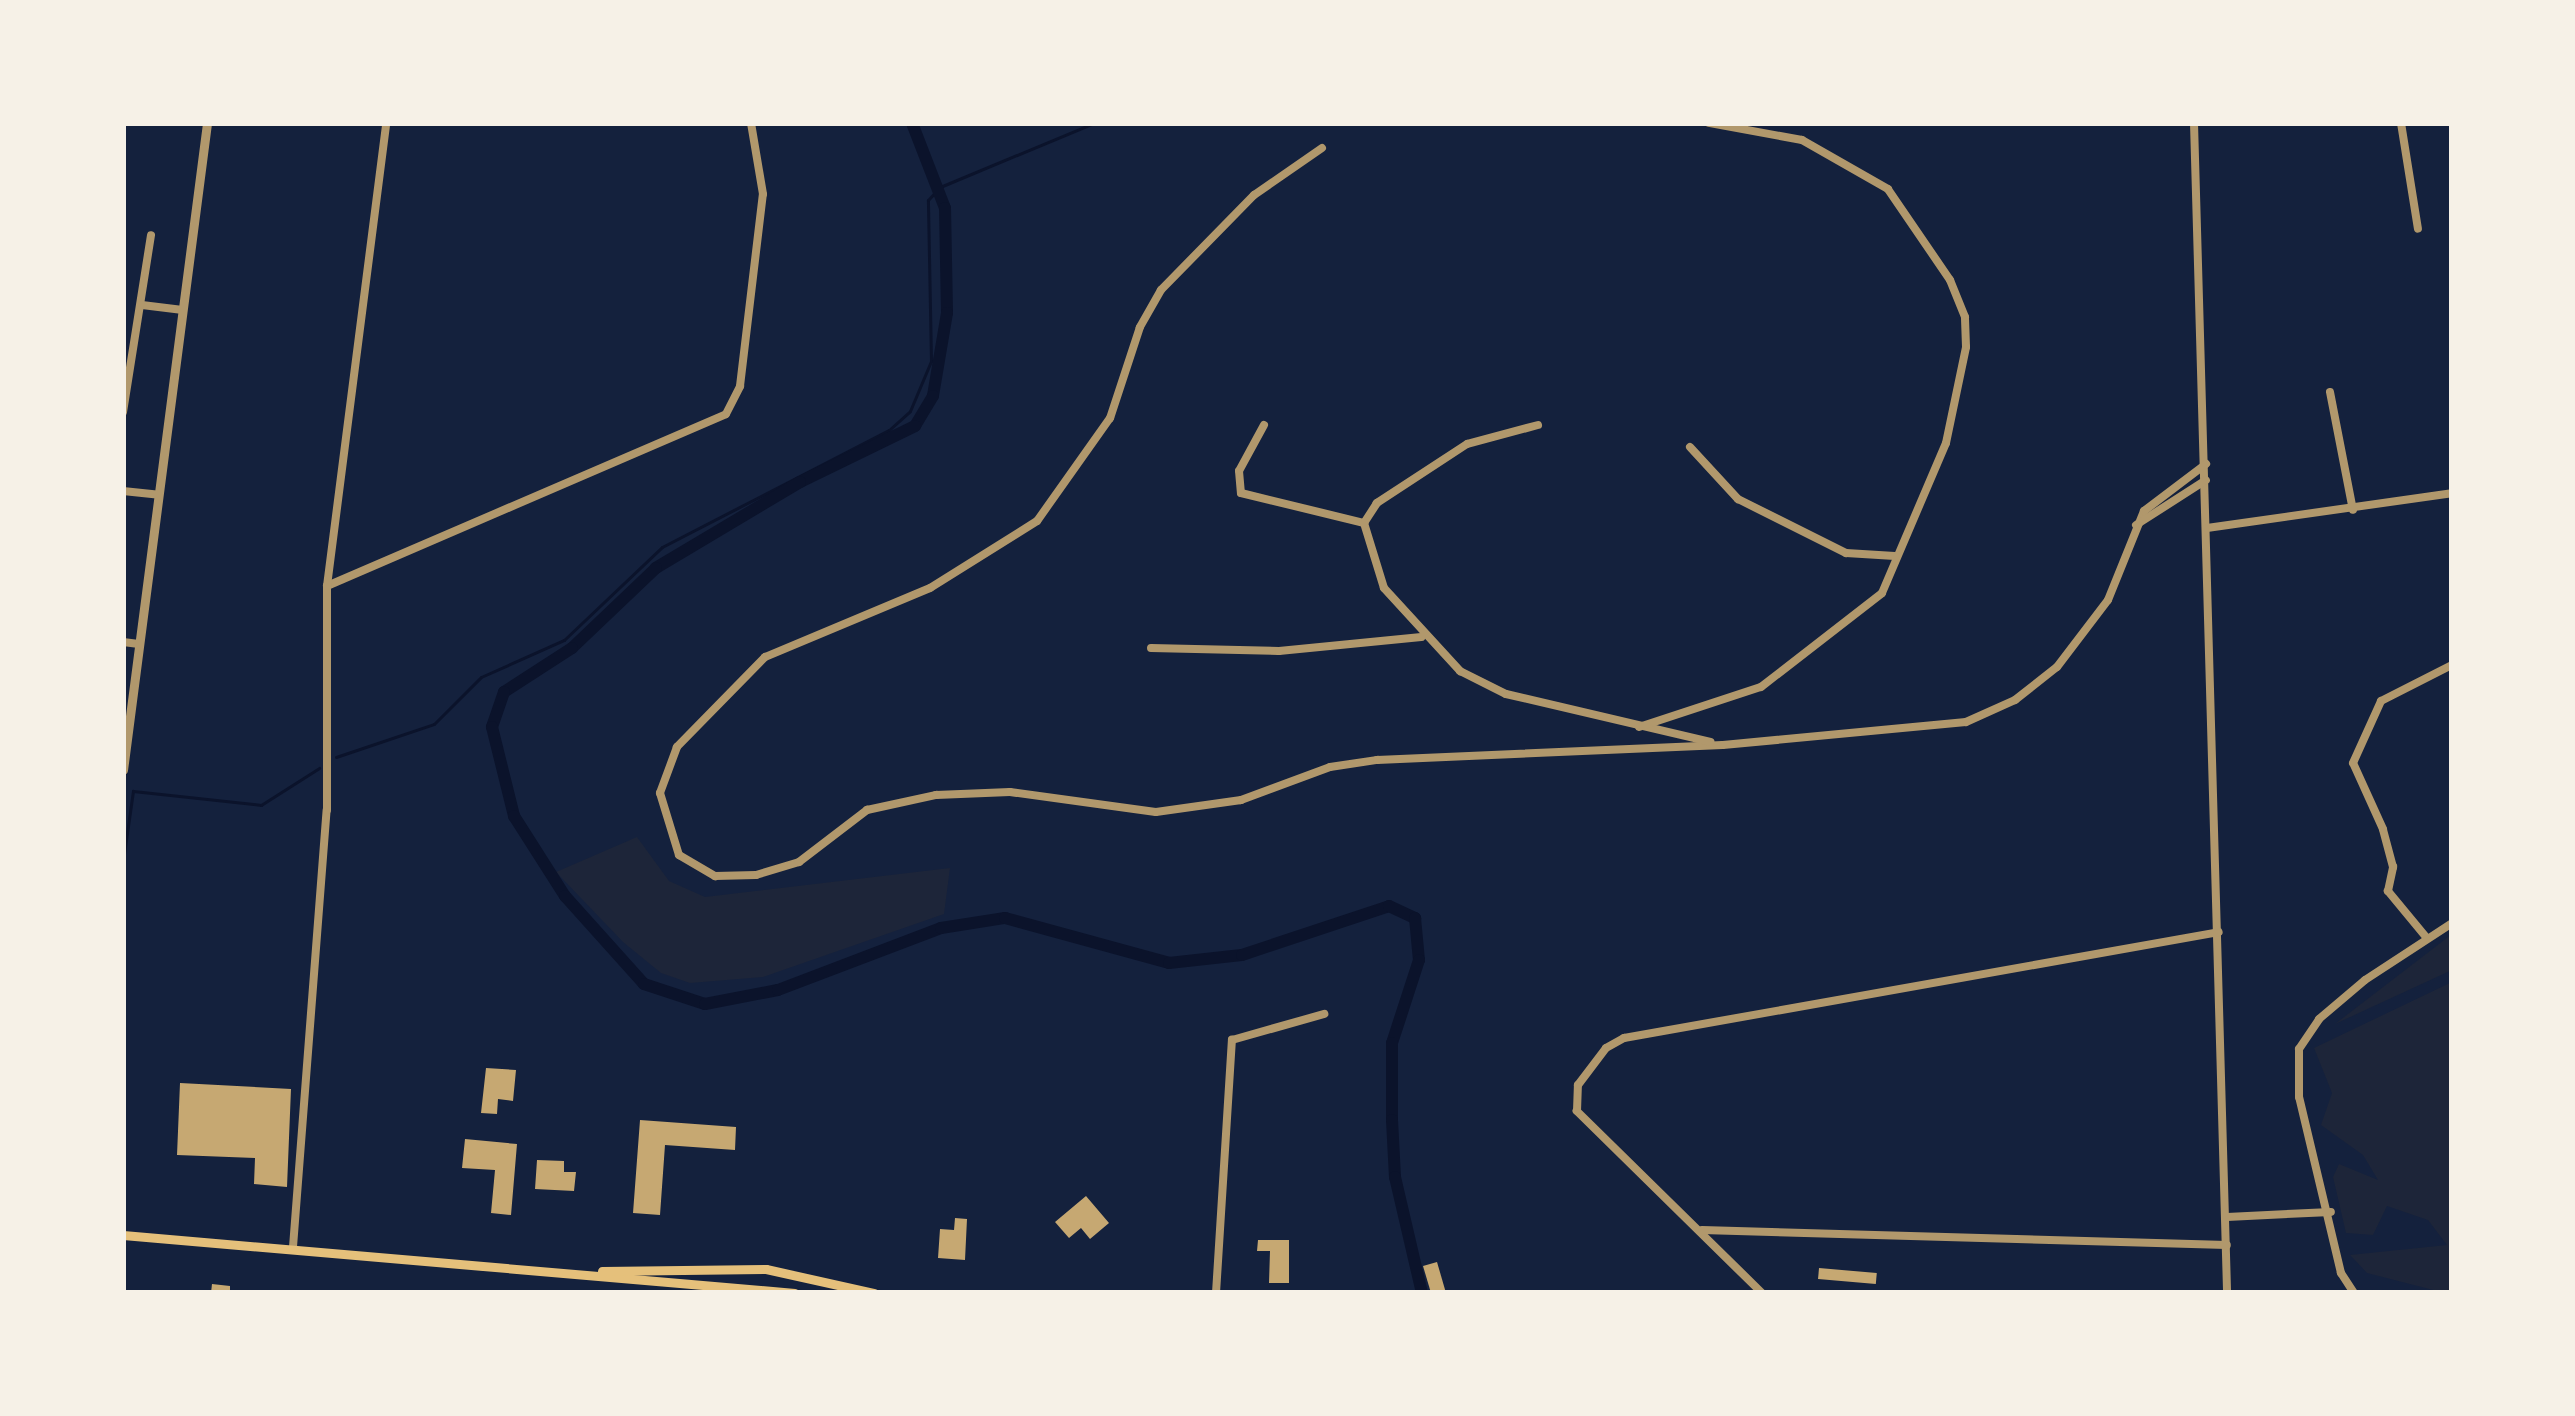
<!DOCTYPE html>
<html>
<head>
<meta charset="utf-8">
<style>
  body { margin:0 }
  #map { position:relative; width:2575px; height:1416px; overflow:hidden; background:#14213d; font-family:"Noto Sans",sans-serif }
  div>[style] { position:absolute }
  .green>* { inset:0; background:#1d2539 }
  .stream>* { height:3px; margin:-1.5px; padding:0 1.5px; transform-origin:1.5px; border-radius:1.5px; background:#0b132b }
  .canal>* { height:12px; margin:-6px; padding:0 6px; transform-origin:6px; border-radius:6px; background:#0b132b }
  .building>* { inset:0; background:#c6a872; transform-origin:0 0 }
  .minor>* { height:8px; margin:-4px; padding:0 4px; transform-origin:4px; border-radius:4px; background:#b1986c }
  .tertiary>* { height:9px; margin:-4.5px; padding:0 4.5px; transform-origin:4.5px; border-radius:4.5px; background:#b1986c }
  .secondary>* { height:9px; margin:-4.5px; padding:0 4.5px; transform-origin:4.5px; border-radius:4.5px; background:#e5c07b }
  span { translate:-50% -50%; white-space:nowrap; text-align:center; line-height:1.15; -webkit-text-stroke:9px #f6f1e7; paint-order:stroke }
  .frame { position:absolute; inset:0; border:126px solid #f6f1e7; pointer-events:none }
</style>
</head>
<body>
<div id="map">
  <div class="green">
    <i style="clip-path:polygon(637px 837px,669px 881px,705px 897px,950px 868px,944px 914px,763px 977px,690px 983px,661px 973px,623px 942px,556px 872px)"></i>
    <i style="clip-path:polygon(2452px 934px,2452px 970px,2335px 1024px)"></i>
    <i style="clip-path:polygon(2452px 982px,2452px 1293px,2445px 1293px,2367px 1273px,2350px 1255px,2447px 1245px,2428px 1220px,2387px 1206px,2373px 1235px,2346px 1233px,2333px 1177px,2339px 1164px,2378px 1180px,2363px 1155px,2321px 1125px,2332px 1093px,2314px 1048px)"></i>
  </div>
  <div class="stream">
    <i style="left:336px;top:757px;width:103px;rotate:-18.6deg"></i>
    <i style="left:434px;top:724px;width:66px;rotate:-45deg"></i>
    <i style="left:481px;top:677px;width:91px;rotate:-24deg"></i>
    <i style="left:564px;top:640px;width:135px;rotate:-43.5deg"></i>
    <i style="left:662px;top:547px;width:255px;rotate:-27.3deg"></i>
    <i style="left:889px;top:430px;width:28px;rotate:-42deg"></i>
    <i style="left:910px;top:411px;width:54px;rotate:-67.2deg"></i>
    <i style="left:931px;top:361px;width:161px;rotate:-91.1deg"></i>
    <i style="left:928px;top:200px;width:18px;rotate:-47deg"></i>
    <i style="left:940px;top:187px;width:167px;rotate:-22.6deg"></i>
    <i style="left:123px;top:861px;width:71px;rotate:-81.9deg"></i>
    <i style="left:133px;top:791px;width:129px;rotate:6.2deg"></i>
    <i style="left:261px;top:805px;width:69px;rotate:-32.5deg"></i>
  </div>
  <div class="canal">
    <i style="left:912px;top:123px;width:91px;rotate:68.8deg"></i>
    <i style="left:945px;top:208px;width:105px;rotate:88.9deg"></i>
    <i style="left:947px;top:313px;width:84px;rotate:99.6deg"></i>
    <i style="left:933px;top:396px;width:35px;rotate:121deg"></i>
    <i style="left:915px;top:426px;width:128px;rotate:154deg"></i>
    <i style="left:800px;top:482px;width:168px;rotate:149.2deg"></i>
    <i style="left:656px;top:568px;width:116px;rotate:136.4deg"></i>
    <i style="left:572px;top:648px;width:81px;rotate:147.1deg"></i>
    <i style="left:504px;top:692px;width:37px;rotate:109deg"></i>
    <i style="left:492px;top:727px;width:92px;rotate:76.1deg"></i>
    <i style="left:514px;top:816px;width:95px;rotate:57.5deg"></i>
    <i style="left:565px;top:896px;width:118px;rotate:48.1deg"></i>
    <i style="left:644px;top:984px;width:64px;rotate:18.2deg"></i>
    <i style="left:705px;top:1004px;width:74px;rotate:-10.9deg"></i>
    <i style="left:778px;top:990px;width:174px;rotate:-20.8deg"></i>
    <i style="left:941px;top:928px;width:65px;rotate:-8.9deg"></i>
    <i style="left:1005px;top:918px;width:170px;rotate:15.3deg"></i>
    <i style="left:1169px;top:963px;width:73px;rotate:-6.3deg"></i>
    <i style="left:1242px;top:955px;width:155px;rotate:-18.4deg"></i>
    <i style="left:1389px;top:906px;width:29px;rotate:25deg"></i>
    <i style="left:1415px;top:918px;width:42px;rotate:84.6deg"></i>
    <i style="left:1419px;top:960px;width:87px;rotate:108deg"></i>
    <i style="left:1392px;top:1043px;width:77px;rotate:90deg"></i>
    <i style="left:1392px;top:1120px;width:57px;rotate:87deg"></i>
    <i style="left:1395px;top:1177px;width:119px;rotate:76.9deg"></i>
  </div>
  <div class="building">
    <i style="clip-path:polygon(486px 1068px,516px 1070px,513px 1101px,498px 1099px,497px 1114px,481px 1113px)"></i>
    <i style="clip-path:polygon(180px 1083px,291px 1089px,287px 1187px,254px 1184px,255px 1158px,177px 1155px)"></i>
    <i style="clip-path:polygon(640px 1120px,736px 1127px,735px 1150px,665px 1145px,660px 1215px,633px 1213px)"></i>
    <i style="clip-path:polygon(465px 1139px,517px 1144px,511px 1215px,491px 1213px,495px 1170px,462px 1168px)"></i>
    <i style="clip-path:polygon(537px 1160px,564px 1161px,564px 1172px,576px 1172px,574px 1191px,535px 1189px)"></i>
    <i style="clip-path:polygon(1086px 1196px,1109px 1223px,1090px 1239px,1081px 1228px,1069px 1238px,1055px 1222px)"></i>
    <i style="clip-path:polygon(955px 1218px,967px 1219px,965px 1260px,938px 1258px,940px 1229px,954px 1230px)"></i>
    <i style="clip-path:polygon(1258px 1240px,1289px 1240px,1289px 1283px,1269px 1283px,1270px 1251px,1257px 1251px)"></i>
    <i style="clip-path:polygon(1437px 1262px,1446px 1293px,1431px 1293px,1423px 1266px)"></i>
    <i style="left:1819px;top:1268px;width:58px;height:11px;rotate:5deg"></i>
    <i style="clip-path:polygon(212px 1284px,230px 1286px,230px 1293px,211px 1293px)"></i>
  </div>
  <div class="minor">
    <i style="left:2194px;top:123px;width:1170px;rotate:88.38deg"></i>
    <i style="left:2401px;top:123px;width:107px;rotate:80.9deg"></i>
    <i style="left:1322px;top:148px;width:83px;rotate:145.3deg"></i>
    <i style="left:1254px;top:195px;width:133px;rotate:134.4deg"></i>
    <i style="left:1161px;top:290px;width:43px;rotate:119.6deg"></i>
    <i style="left:1140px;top:327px;width:96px;rotate:108.2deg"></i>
    <i style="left:1110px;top:418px;width:126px;rotate:125.3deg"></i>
    <i style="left:1037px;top:521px;width:126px;rotate:147.9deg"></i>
    <i style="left:930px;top:588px;width:179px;rotate:157.3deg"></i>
    <i style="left:765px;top:657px;width:126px;rotate:134.4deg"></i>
    <i style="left:677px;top:747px;width:49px;rotate:110.3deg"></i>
    <i style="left:660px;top:793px;width:65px;rotate:73deg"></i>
    <i style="left:679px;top:855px;width:42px;rotate:30.3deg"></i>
    <i style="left:715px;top:876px;width:41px;rotate:-1.4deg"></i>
    <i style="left:756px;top:875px;width:45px;rotate:-16.8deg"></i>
    <i style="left:799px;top:862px;width:86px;rotate:-37.4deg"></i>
    <i style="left:867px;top:810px;width:71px;rotate:-12.3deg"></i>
    <i style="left:936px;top:795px;width:74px;rotate:-2.3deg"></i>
    <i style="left:1010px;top:792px;width:147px;rotate:7.8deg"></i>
    <i style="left:1156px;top:812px;width:86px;rotate:-8deg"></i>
    <i style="left:1241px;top:800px;width:95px;rotate:-20.3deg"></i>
    <i style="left:1330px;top:767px;width:48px;rotate:-8.5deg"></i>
    <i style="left:1377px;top:760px;width:346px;rotate:-2.5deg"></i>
    <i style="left:1723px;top:745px;width:244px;rotate:-5.4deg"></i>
    <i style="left:1966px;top:722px;width:54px;rotate:-24.2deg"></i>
    <i style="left:2015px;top:700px;width:53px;rotate:-38.2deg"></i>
    <i style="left:2057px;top:667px;width:84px;rotate:-52.7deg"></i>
    <i style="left:2108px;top:600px;width:96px;rotate:-68deg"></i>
    <i style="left:2144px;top:511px;width:78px;rotate:-37.2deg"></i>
    <i style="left:142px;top:305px;width:41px;rotate:7deg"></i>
    <i style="left:2330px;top:392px;width:120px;rotate:79deg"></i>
    <i style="left:123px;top:412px;width:179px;rotate:-81deg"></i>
    <i style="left:1264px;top:425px;width:52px;rotate:118.5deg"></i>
    <i style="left:1239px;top:471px;width:22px;rotate:85deg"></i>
    <i style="left:1241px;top:493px;width:127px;rotate:13.7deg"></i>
    <i style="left:1538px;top:425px;width:73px;rotate:165deg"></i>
    <i style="left:1467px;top:444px;width:108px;rotate:146.8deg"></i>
    <i style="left:1377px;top:503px;width:24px;rotate:123deg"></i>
    <i style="left:1364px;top:523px;width:68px;rotate:72.9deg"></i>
    <i style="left:1384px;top:588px;width:113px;rotate:47.5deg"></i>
    <i style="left:1460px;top:671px;width:51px;rotate:26.6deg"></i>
    <i style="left:1506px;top:694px;width:210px;rotate:13.2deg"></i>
    <i style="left:1690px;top:447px;width:71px;rotate:47.3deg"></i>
    <i style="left:1738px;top:499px;width:121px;rotate:26.6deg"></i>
    <i style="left:1846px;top:553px;width:49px;rotate:3.5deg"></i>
    <i style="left:123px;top:491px;width:36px;rotate:6deg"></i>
    <i style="left:2136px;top:525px;width:83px;rotate:-32.7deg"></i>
    <i style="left:2207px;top:528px;width:247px;rotate:-8.1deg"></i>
    <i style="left:327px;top:586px;width:434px;rotate:-23.3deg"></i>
    <i style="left:726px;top:414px;width:31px;rotate:-63deg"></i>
    <i style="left:740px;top:386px;width:193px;rotate:-83.2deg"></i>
    <i style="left:763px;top:194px;width:72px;rotate:-99.6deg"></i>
    <i style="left:123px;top:642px;width:16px;rotate:7deg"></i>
    <i style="left:1151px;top:648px;width:128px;rotate:1.3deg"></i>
    <i style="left:1279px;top:651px;width:143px;rotate:-5.6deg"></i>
    <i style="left:1639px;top:727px;width:128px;rotate:-18.2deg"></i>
    <i style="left:1761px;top:687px;width:153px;rotate:-37.8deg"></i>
    <i style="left:1882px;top:593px;width:163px;rotate:-66.9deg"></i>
    <i style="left:1946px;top:443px;width:98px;rotate:-78.2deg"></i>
    <i style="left:1966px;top:347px;width:30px;rotate:-92deg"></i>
    <i style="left:1965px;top:317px;width:40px;rotate:-112deg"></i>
    <i style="left:1950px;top:280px;width:110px;rotate:-124.3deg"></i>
    <i style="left:1888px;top:189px;width:99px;rotate:-150.3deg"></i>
    <i style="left:1802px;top:140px;width:95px;rotate:-169.6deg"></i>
    <i style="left:2426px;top:937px;width:60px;rotate:-129.6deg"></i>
    <i style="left:2388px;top:891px;width:25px;rotate:-78deg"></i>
    <i style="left:2393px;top:867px;width:39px;rotate:-105deg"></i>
    <i style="left:2383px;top:829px;width:72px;rotate:-114.4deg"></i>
    <i style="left:2353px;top:763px;width:68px;rotate:-65.7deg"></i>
    <i style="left:2381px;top:701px;width:80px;rotate:-26.9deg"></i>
    <i style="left:2227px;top:1217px;width:104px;rotate:-2.8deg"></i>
    <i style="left:1702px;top:1230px;width:525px;rotate:1.64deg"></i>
    <i style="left:293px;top:1247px;width:438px;rotate:-85.6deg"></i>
    <i style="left:327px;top:810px;width:224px;rotate:-90deg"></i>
    <i style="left:327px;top:586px;width:467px;rotate:-82.7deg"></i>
    <i style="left:1216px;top:1293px;width:254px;rotate:-86.4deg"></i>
    <i style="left:1232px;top:1040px;width:96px;rotate:-15.8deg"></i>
    <i style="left:1762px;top:1293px;width:260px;rotate:-135.5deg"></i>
    <i style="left:1577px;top:1111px;width:26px;rotate:-88deg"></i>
    <i style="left:1578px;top:1085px;width:46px;rotate:-52.9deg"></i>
    <i style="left:1606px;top:1048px;width:21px;rotate:-29deg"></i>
    <i style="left:1624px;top:1038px;width:604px;rotate:-10.1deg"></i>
    <i style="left:2354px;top:1293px;width:24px;rotate:-123deg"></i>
    <i style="left:2341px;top:1273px;width:181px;rotate:-103.4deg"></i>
    <i style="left:2299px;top:1097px;width:48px;rotate:-90deg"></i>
    <i style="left:2299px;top:1049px;width:36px;rotate:-56deg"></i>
    <i style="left:2319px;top:1019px;width:60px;rotate:-40.3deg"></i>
    <i style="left:2365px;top:980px;width:104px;rotate:-33.2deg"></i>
  </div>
  <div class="tertiary">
    <i style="left:123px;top:770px;width:652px;rotate:-82.6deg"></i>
  </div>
  <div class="secondary">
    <i style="left:123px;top:1235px;width:674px;rotate:4.93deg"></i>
    <i style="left:602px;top:1271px;width:164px;rotate:-0.7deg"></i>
    <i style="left:766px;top:1269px;width:111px;rotate:12.5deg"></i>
  </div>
  <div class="frame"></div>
</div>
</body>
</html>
